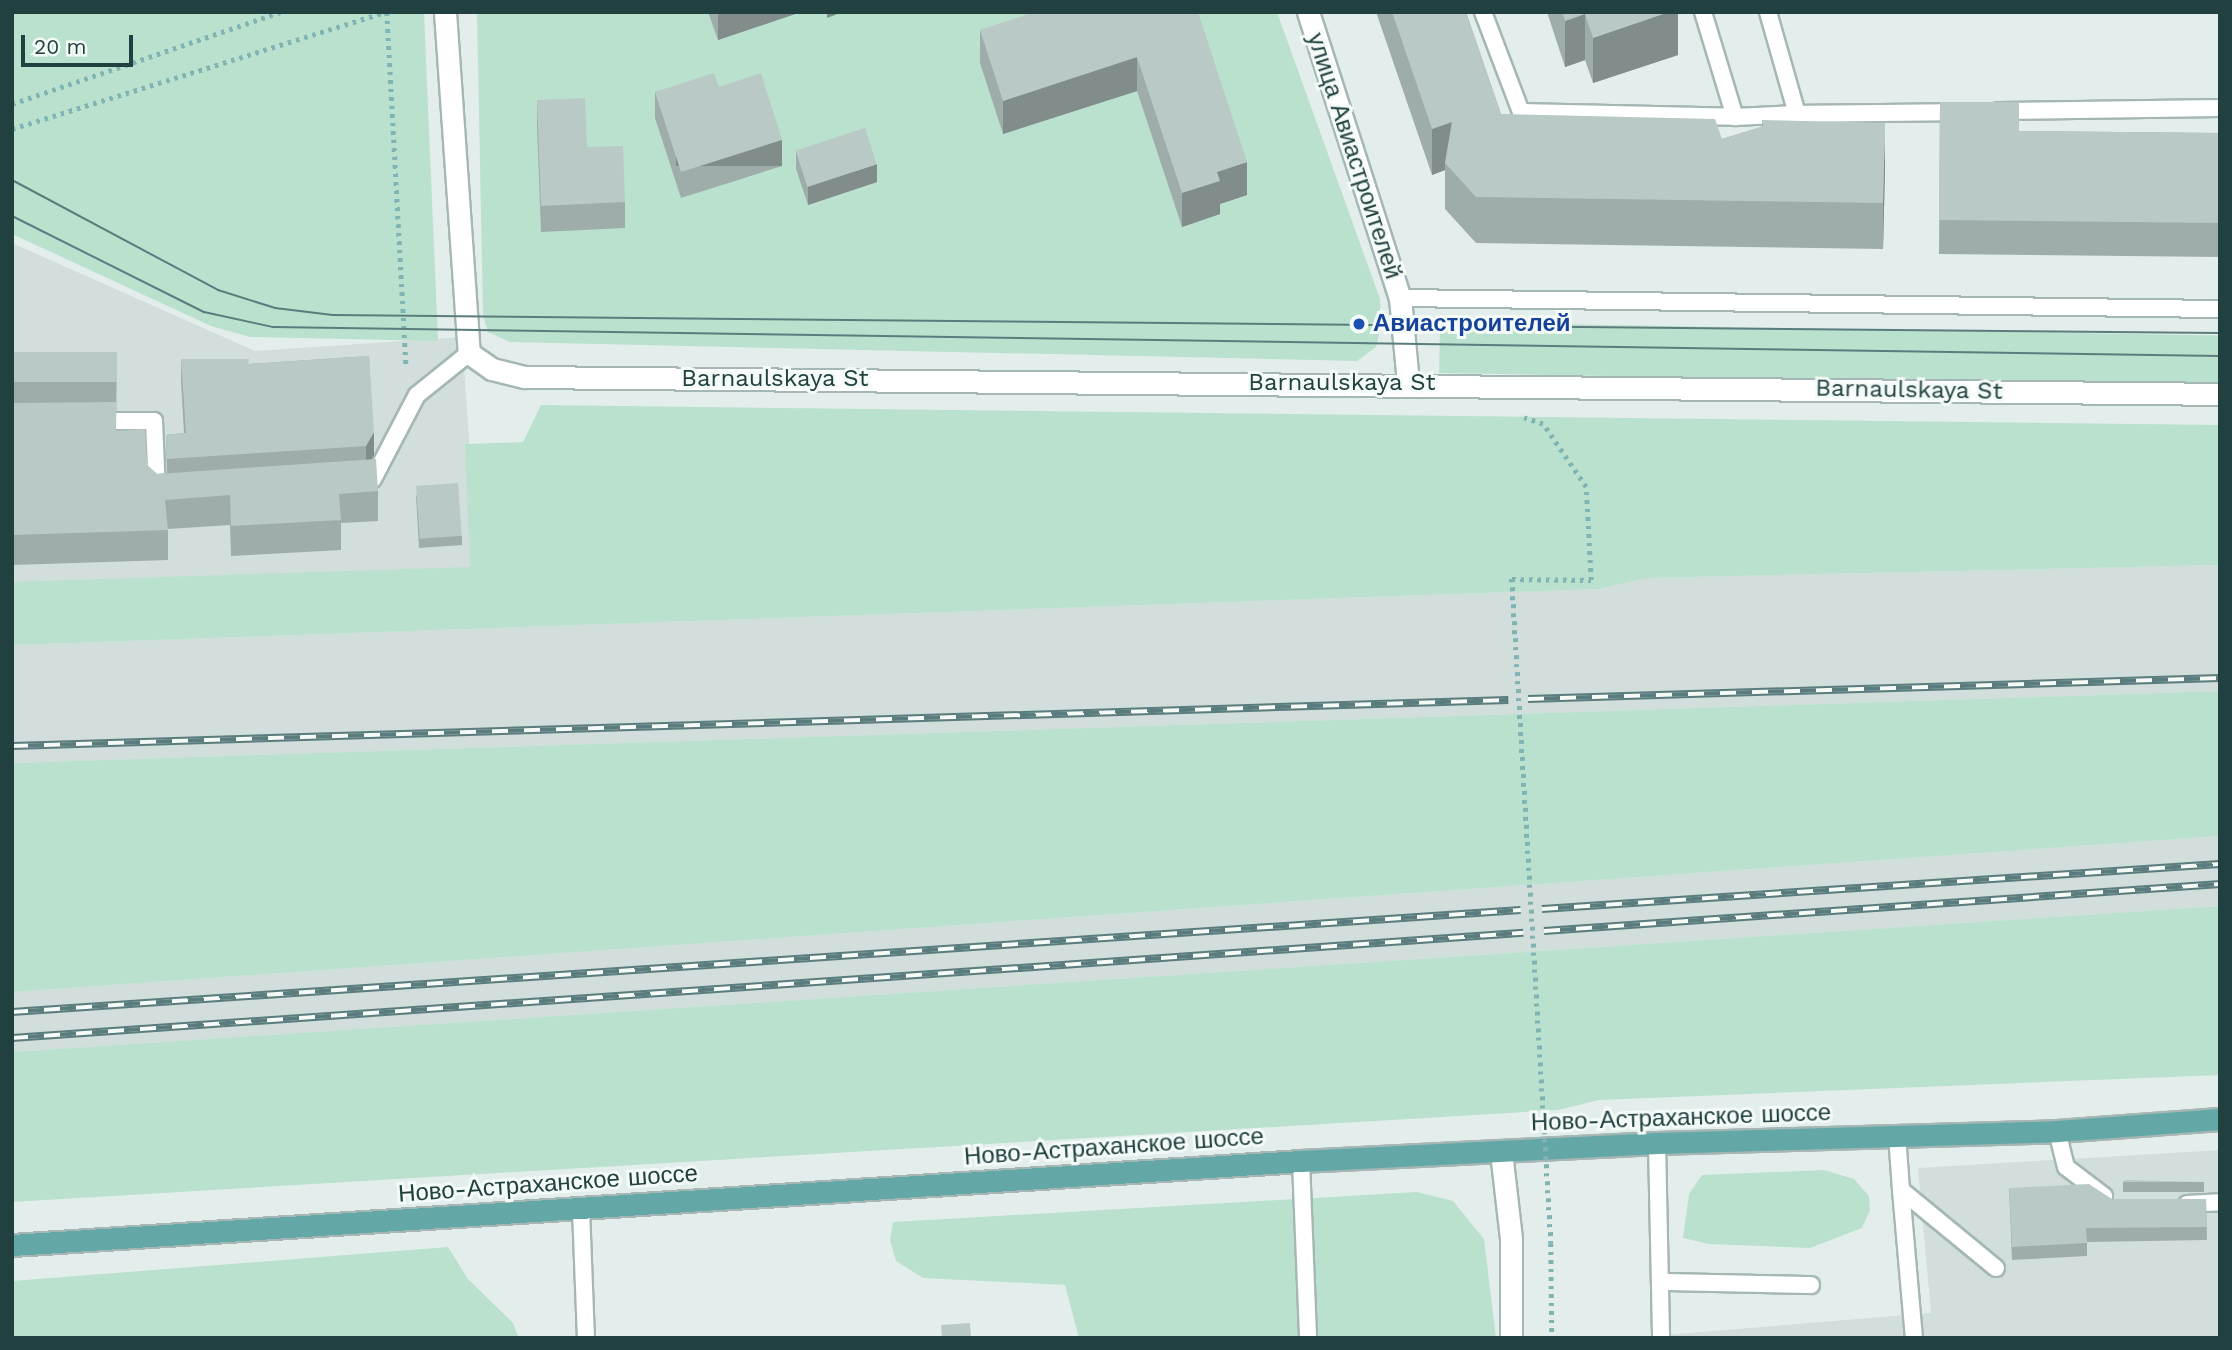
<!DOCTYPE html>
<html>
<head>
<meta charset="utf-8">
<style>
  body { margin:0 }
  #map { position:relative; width:2232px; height:1350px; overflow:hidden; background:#e3eeec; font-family:"Work Sans",sans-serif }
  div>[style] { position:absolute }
  .built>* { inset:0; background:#d1dedc }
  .green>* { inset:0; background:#bae1ce; transform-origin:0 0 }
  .path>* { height:4.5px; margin-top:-2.25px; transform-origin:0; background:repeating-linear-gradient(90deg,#80b4b2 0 3.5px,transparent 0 8.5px) }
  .roads { filter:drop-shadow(2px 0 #a5b7b5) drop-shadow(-2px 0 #a5b7b5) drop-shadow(0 2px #a5b7b5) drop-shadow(0 -2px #a5b7b5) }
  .lane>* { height:16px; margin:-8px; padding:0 8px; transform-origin:8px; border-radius:8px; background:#fff }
  .street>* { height:21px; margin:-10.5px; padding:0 10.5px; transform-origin:10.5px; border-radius:10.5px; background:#fff }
  .secondary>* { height:21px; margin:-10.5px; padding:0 10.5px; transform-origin:10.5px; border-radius:10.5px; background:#fff }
  .primary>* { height:21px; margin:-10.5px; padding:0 10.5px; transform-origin:10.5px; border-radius:10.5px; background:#63a7a7 }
  .tram>* { height:2px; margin:-1px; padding:0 1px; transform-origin:1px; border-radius:1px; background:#5b7c7c }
  .rail>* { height:8px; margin-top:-4px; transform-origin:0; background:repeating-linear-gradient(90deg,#f4faf8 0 16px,#5b7c7c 0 32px); box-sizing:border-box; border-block:2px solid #5b7c7c }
  .path-bridge>* { height:4.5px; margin-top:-2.25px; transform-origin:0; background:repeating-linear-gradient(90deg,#80b4b2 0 3.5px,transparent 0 8.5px) }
  .wall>* { inset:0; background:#9eadaa; transform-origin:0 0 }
  .shaded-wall>* { inset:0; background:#818d8b; transform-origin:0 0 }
  .building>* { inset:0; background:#b8c9c6; transform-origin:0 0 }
  .dots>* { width:19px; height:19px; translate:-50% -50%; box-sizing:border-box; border:4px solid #f4faf8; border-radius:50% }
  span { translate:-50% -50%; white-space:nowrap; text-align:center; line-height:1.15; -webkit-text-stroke:6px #f4faf8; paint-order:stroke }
  .street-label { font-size:24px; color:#214141 }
  .transit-label { font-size:24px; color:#164399; font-weight:700 }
  .left { translate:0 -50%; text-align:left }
  .frame { position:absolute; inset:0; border:14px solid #214141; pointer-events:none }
  .scale { position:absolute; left:21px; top:35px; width:112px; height:32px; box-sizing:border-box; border:4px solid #214141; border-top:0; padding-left:9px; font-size:21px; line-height:24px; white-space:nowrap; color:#214141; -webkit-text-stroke:5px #f4faf8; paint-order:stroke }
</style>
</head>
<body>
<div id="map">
  <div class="built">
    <i style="clip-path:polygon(12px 243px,255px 351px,462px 337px,478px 572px,12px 602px)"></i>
    <i style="clip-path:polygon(2220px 565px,2220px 691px,12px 763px,12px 645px,1599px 589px,1647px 578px)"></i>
    <i style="clip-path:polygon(2220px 836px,2220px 906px,12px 1052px,12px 992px)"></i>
    <i style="clip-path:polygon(2220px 1150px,2220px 1338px,1628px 1338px,1931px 1313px,1918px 1168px)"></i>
  </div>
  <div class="green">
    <i style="clip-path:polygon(12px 12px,424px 12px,438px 341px,250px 337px,211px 326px,12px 234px)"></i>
    <i style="clip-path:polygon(477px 12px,1277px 12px,1380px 299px,1381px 326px,1376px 347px,1357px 361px,510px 342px,488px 332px,483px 316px)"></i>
    <i style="left:1440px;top:322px;width:780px;height:51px;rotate:1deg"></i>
    <i style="clip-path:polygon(541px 405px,2220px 425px,2220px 565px,1647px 578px,1599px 589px,12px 645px,12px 582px,470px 567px,465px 444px,523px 442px)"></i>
    <i style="clip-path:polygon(2220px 691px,2220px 836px,12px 992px,12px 763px)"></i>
    <i style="clip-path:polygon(2220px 906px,2220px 1075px,1599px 1100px,1558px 1110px,12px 1202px,12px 1052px)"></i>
    <i style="clip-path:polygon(1824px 1170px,1854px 1179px,1869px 1196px,1870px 1210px,1862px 1228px,1810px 1248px,1709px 1244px,1683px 1238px,1689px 1194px,1702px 1175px)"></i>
    <i style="clip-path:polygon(1417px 1192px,1453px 1201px,1484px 1239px,1496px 1338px,1079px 1338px,1065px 1285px,923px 1278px,896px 1261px,890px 1240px,893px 1222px)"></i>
    <i style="clip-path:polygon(448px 1247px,468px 1279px,513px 1323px,519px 1338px,12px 1338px,12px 1281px)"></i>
  </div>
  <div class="path">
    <i style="left:387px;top:12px;width:357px;rotate:86.9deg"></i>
    <i style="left:12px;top:104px;width:284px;rotate:-18.9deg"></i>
    <i style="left:12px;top:129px;width:391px;rotate:-17.4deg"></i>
    <i style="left:1512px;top:579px;width:79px;rotate:0.7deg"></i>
    <i style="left:1591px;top:580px;width:93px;rotate:-93.1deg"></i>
    <i style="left:1586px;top:487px;width:76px;rotate:-124.3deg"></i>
    <i style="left:1543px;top:424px;width:20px;rotate:-162deg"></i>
    <i style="left:1551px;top:1243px;width:95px;rotate:89.4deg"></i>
  </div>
  <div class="roads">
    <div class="lane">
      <i style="left:1483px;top:12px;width:107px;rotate:69.2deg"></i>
      <i style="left:1521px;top:112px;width:214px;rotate:1.3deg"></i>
      <i style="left:1703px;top:12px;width:110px;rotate:73.1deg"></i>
      <i style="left:1735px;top:117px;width:62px;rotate:-2.8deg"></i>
      <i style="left:1797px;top:114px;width:106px;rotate:-105.9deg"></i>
      <i style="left:1998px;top:111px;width:222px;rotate:-0.8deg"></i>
      <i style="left:1797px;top:114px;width:165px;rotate:-0.7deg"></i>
      <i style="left:1400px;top:298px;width:820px;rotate:0.77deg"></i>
      <i style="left:95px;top:421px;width:59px"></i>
      <i style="left:154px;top:421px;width:72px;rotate:87.6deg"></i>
      <i style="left:361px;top:480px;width:12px;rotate:-5deg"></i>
      <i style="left:373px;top:479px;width:95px;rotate:-62.4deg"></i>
      <i style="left:417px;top:395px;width:67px;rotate:-38.9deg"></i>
      <i style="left:2057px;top:1131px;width:37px;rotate:76deg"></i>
      <i style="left:2066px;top:1167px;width:48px;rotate:37.3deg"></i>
      <i style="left:1897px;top:1135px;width:55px;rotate:85.8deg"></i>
      <i style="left:1901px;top:1190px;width:123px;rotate:39.4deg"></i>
      <i style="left:1657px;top:1143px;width:195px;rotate:88.8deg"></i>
      <i style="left:1301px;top:1161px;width:177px;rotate:87.7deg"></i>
      <i style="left:1901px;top:1190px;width:149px;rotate:85deg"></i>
      <i style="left:2187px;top:1204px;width:33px;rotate:-3deg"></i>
      <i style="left:581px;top:1209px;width:129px;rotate:87.8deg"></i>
      <i style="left:1663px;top:1282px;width:148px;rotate:1.2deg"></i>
    </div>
    <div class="street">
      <i style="left:445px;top:12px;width:342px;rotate:86deg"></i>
      <i style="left:469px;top:353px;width:28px;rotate:35deg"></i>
      <i style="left:492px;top:369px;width:33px;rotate:14deg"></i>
      <i style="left:524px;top:377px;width:1696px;rotate:0.57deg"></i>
      <i style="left:1308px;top:12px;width:300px;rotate:72.2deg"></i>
      <i style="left:1400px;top:298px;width:85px;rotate:84.6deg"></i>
    </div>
    <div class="secondary">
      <i style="left:1501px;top:1152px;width:88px;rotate:83.4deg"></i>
      <i style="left:1511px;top:1239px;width:99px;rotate:90deg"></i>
    </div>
    <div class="primary">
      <i style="left:12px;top:1245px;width:1292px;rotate:-3.73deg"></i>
      <i style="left:1301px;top:1161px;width:356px;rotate:-2.9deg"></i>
      <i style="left:1657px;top:1143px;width:400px;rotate:-1.7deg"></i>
      <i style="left:2057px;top:1131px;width:163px;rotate:-4.2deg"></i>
    </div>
  </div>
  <div class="tram">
    <i style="left:12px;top:180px;width:234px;rotate:28.1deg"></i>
    <i style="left:218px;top:290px;width:60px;rotate:17.5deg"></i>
    <i style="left:275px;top:308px;width:58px;rotate:6.9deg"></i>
    <i style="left:333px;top:315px;width:1887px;rotate:0.55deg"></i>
    <i style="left:12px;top:216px;width:215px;rotate:26.6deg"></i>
    <i style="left:204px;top:312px;width:71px;rotate:12.3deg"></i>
    <i style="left:273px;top:327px;width:1947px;rotate:0.85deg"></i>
  </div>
  <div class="rail">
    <i style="left:1528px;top:699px;width:692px;rotate:-1.74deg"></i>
    <i style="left:12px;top:746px;width:1497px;rotate:-1.76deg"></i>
    <i style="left:1542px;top:909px;width:679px;rotate:-3.8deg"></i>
    <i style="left:1544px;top:931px;width:678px;rotate:-3.98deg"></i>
    <i style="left:12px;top:1012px;width:1512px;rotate:-3.87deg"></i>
    <i style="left:12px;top:1038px;width:1515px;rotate:-3.98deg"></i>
  </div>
  <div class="path-bridge">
    <i style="left:1512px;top:579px;width:665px;rotate:86.64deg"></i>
  </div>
  <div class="wall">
    <i style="clip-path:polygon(708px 12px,801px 12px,718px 40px)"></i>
    <i style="clip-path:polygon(1198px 12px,1247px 195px,1220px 204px,1220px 214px,1182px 227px,1137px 91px,1003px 134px,980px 63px,980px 30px)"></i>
    <i style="clip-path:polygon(1376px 12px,1466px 12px,1501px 114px,1722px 139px,1762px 127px,1762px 120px,1885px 169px,1883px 249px,1476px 243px,1445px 209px,1445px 170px,1432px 175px)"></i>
    <i style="clip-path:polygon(1547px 12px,1678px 12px,1678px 55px,1593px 83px,1585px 60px,1565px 67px)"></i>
    <i style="clip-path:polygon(719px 87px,782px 166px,681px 198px,655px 118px,655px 92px)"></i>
    <i style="clip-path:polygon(537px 100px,587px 147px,625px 202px,625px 228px,541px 232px,537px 126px)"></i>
    <i style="clip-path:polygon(1940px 102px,2019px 131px,2220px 133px,2220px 257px,1939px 254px)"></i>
    <i style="clip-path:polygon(796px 151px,877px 182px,808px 205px,796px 169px)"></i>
    <i style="clip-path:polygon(12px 352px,117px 352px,116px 431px,147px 465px,157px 474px,167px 473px,166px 435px,184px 433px,181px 382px,181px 359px,249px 364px,369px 356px,374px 455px,371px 460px,378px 491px,378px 521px,341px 523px,341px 550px,231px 556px,230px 525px,168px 529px,168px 560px,12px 565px)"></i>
    <i style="clip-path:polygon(416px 495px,462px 536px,462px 545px,419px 548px)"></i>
    <i style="left:2123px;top:1182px;width:81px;height:10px"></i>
    <i style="clip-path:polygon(2009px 1188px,2112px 1199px,2206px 1199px,2207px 1240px,2087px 1242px,2087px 1256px,2012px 1260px)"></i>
  </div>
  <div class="shaded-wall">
    <i style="clip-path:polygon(718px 12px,801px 12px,718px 40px)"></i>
    <i style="clip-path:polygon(827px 12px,843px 12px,827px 18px)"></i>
    <i style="clip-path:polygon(1669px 12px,1678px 12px,1678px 55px,1593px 83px,1593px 38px)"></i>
    <i style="clip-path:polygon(1585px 14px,1585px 60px,1565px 67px,1565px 21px)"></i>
    <i style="clip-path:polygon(1137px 57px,1137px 91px,1003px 134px,1003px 101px)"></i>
    <i style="clip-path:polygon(1452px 122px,1445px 163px,1445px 170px,1432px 175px,1432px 129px)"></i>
    <i style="clip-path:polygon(1885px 123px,1885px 169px,1883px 249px,1883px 203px)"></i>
    <i style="left:782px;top:140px;width:26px;height:106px;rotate:90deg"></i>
    <i style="clip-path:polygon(1247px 162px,1247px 195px,1220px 204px,1220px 214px,1182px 227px,1182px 193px,1217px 172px)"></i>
    <i style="clip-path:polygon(877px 164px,877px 182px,808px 205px,808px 187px)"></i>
    <i style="clip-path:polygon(374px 432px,374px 455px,366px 469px,366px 446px)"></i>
  </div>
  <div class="building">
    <i style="clip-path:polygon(1035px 12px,1198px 12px,1247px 162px,1217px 172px,1220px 181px,1182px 193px,1137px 57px,1003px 101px,980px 30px)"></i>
    <i style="clip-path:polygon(1392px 12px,1466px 12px,1501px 114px,1715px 119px,1722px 139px,1763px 126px,1762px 120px,1885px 123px,1883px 203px,1476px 197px,1445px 163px,1452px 122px,1432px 129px)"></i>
    <i style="clip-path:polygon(1562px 12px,1669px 12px,1593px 38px,1585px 14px,1565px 21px)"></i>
    <i style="clip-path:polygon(714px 73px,719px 87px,761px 73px,782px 140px,681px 172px,655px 92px)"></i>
    <i style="clip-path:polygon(585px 98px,587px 147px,623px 146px,625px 202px,541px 206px,537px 100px)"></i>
    <i style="clip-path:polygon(1940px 102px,2019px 102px,2019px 131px,2220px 133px,2220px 223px,1939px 220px)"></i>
    <i style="left:865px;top:128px;width:38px;height:73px;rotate:72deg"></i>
    <i style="left:12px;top:352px;width:105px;height:30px"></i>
    <i style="clip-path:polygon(369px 356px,374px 432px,366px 446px,167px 459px,166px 435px,186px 433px,181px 359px,249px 359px,248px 364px)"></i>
    <i style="clip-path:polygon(116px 402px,116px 431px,145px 429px,147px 465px,157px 474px,376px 459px,378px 491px,339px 494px,341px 520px,231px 526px,230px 495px,165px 500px,168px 530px,12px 535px,12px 403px)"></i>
    <i style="left:458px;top:483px;width:53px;height:42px;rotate:86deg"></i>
    <i style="clip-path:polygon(2125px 1180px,2204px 1182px,2123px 1182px)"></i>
    <i style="clip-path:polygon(2089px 1184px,2112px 1199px,2206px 1199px,2207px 1227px,2086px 1228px,2087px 1243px,2012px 1247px,2009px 1188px)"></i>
    <i style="left:970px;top:1323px;width:15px;height:29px;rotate:86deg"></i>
  </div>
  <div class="dots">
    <i style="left:1359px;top:324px;background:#1a4fb4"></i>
  </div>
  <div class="street-label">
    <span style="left:1354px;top:156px;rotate:72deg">улица Авиастроителей</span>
    <span style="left:775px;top:379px">Barnaulskaya St</span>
    <span style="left:1342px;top:383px">Barnaulskaya St</span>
    <span style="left:1909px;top:390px;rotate:1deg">Barnaulskaya St</span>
    <span style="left:1681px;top:1118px;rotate:-2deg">Ново-Астраханское шоссе</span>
    <span style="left:1114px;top:1147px;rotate:-4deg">Ново-Астраханское шоссе</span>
    <span style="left:548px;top:1184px;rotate:-4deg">Ново-Астраханское шоссе</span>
  </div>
  <div class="transit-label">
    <span class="left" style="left:1373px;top:324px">Авиастроителей</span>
  </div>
  <div class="frame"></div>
  <div class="scale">20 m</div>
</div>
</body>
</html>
